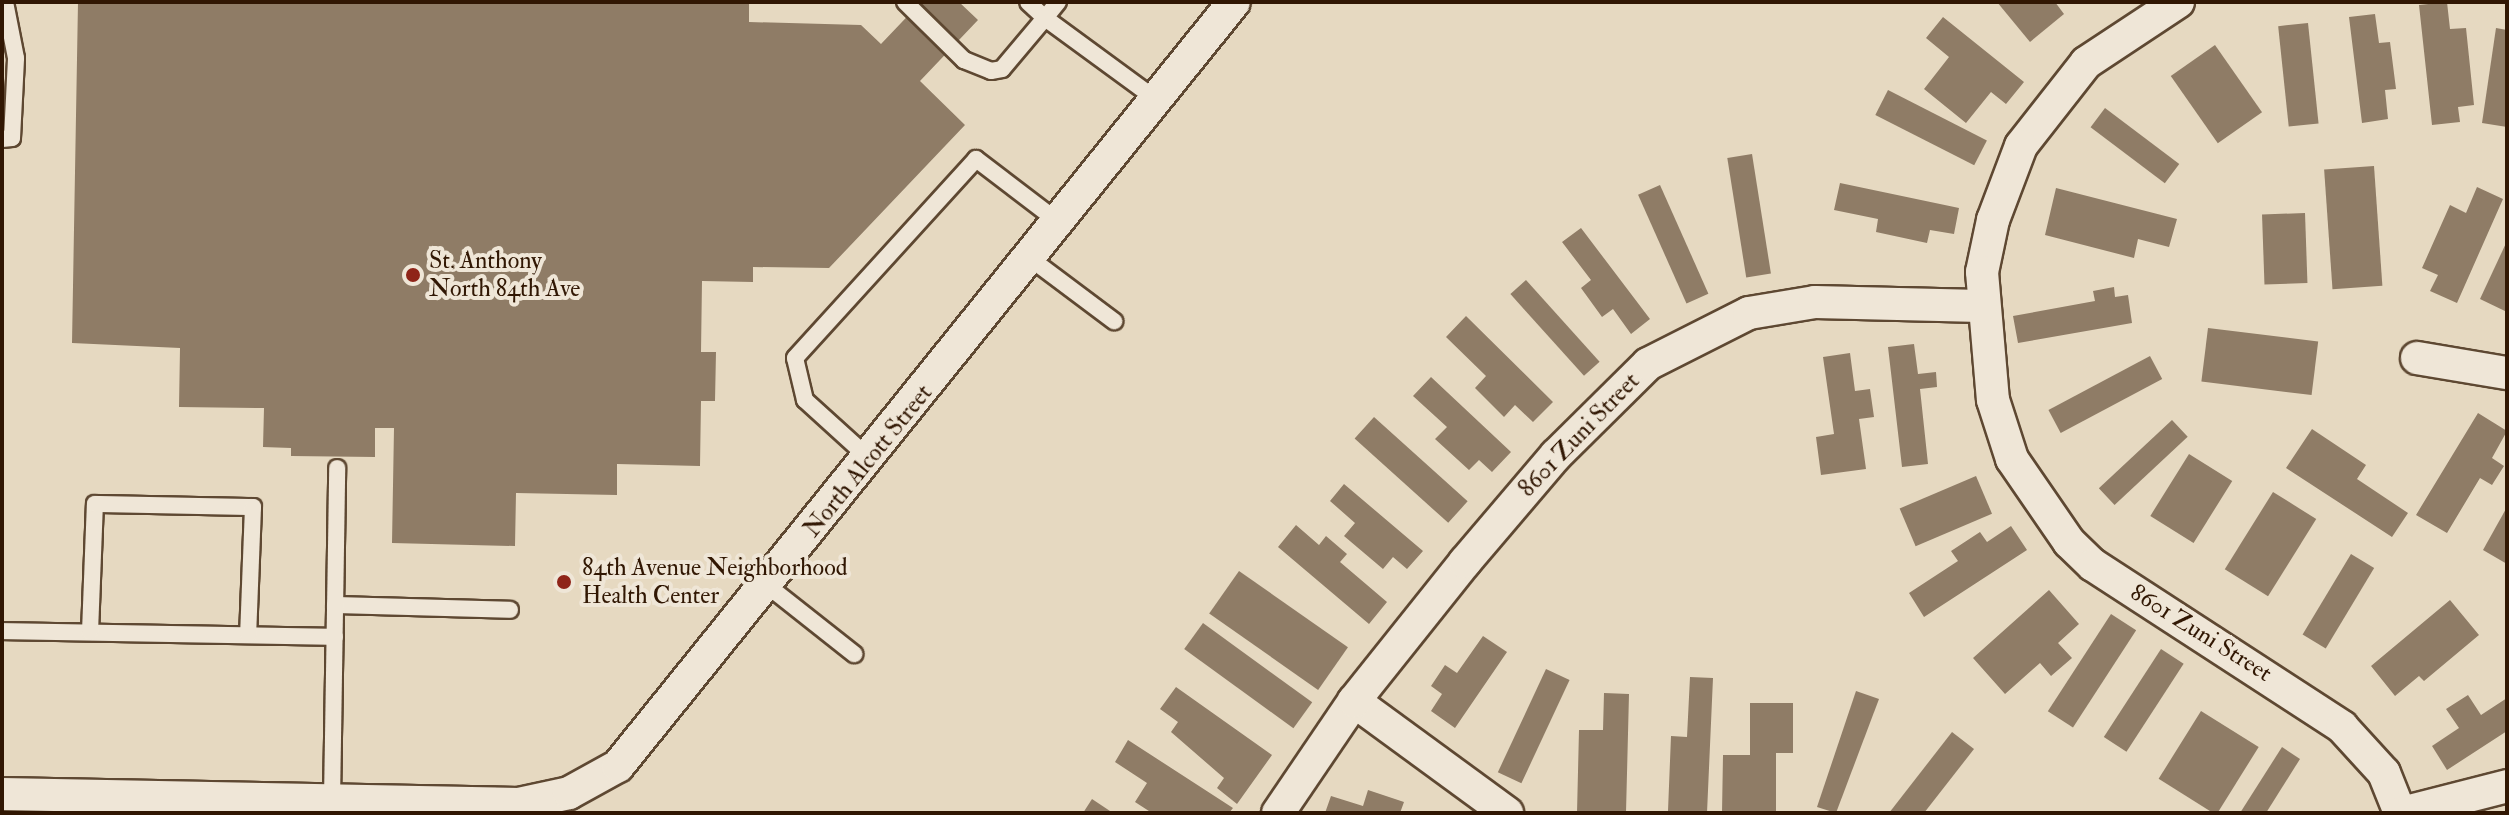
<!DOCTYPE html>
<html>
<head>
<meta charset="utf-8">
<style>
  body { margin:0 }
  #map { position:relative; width:2509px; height:815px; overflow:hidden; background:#e6d9c1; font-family:"IM FELL Double Pica",serif }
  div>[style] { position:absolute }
  .building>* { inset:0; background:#8f7c66; transform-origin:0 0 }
  .roads { filter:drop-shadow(2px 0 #5e4832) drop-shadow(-2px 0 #5e4832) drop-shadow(0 2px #5e4832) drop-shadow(0 -2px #5e4832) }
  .service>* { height:16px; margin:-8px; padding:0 8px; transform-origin:8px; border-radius:8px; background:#efe6d7 }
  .minor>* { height:32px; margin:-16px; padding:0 16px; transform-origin:16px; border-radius:16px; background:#efe6d7 }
  .dots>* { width:22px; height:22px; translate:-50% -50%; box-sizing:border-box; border:4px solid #efe6d7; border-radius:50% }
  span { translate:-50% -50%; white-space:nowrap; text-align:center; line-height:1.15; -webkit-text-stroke:8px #efe6d7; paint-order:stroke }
  .poi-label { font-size:24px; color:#311703 }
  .left { translate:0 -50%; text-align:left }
  .street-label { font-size:24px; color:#311703 }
  .frame { position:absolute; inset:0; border:4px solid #311703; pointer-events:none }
</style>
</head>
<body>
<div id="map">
  <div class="building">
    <i style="clip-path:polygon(78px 2px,749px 2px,749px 22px,861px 25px,881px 44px,921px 2px,959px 2px,978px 20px,920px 81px,965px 125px,829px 268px,753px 267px,753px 282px,702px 281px,701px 352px,716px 352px,715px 401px,701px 401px,700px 466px,617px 464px,617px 495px,516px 493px,515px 546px,392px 543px,394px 428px,375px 428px,375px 457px,291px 456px,291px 448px,263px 447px,264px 408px,179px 407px,180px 348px,72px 343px)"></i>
    <i style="clip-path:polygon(1997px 2px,2055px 2px,2064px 14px,2030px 42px)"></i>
    <i style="clip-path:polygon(2447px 2px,2450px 29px,2466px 28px,2474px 105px,2458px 107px,2460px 122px,2432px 125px,2419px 5px)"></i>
    <i style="clip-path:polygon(2375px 14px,2379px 43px,2390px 42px,2396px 89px,2385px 90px,2388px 119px,2362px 123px,2349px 17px)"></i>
    <i style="clip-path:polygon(1943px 17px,2024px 82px,2006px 104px,1991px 92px,1966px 123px,1924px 89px,1949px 57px,1926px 38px)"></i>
    <i style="left:2308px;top:23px;width:101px;height:30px;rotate:84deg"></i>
    <i style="clip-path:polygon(2496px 28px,2507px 30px,2507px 127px,2482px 123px)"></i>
    <i style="left:2215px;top:45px;width:82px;height:54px;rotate:55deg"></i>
    <i style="left:1888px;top:90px;width:111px;height:28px;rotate:27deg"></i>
    <i style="left:2105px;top:108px;width:93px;height:24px;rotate:37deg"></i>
    <i style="left:1752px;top:154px;width:121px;height:25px;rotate:81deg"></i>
    <i style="left:2374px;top:166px;width:120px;height:50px;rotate:86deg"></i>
    <i style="clip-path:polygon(1840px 183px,1959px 208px,1954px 234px,1930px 230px,1927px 243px,1876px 232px,1878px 219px,1834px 210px)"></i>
    <i style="left:1660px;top:185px;width:119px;height:24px;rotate:66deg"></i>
    <i style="clip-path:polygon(2477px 187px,2503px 199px,2457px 303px,2430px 291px,2438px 275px,2422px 268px,2450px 205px,2466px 213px)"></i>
    <i style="clip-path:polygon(2056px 188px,2177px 219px,2169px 247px,2138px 239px,2134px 258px,2045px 235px)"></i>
    <i style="left:2305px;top:213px;width:70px;height:43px;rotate:88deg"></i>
    <i style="clip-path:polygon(1581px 228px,1650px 319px,1631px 334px,1613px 309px,1602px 317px,1581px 288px,1591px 280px,1562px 242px)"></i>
    <i style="clip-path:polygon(2507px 241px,2507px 312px,2480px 299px)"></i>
    <i style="left:1526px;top:280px;width:110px;height:21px;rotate:48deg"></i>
    <i style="clip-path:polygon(2114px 287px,2115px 297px,2128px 295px,2132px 323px,2018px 343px,2013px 316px,2095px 301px,2093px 291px)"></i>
    <i style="clip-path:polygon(1466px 316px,1553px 402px,1533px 422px,1515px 405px,1504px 417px,1475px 388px,1486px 376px,1446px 337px)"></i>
    <i style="left:2208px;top:328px;width:111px;height:54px;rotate:7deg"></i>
    <i style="clip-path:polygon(1914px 344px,1918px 374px,1936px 372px,1937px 387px,1920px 389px,1928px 464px,1902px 467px,1888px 347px)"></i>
    <i style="clip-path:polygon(1850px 353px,1855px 391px,1870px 389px,1874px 417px,1859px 419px,1866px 469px,1821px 475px,1816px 437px,1834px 434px,1823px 357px)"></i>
    <i style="left:2150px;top:356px;width:26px;height:115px;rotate:62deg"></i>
    <i style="clip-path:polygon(1431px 377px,1511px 452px,1492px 472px,1479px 460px,1469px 470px,1435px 439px,1447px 427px,1413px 396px)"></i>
    <i style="clip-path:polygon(2478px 413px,2507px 431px,2492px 458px,2504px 466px,2492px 485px,2480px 478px,2447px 533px,2416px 515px)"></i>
    <i style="left:1374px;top:417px;width:126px;height:29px;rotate:42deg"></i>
    <i style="left:2172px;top:420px;width:23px;height:100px;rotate:47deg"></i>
    <i style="clip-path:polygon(2312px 429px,2366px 465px,2357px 479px,2408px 513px,2392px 537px,2286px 468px)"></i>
    <i style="left:2189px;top:454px;width:51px;height:73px;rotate:32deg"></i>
    <i style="left:1976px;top:476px;width:41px;height:83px;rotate:67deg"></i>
    <i style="clip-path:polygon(1344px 484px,1423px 551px,1407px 569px,1393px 557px,1383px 569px,1344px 536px,1355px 523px,1330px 501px)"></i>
    <i style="left:2273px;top:492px;width:51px;height:91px;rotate:32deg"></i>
    <i style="clip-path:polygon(2507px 507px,2507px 564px,2483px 550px)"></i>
    <i style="clip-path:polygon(1296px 525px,1319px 545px,1326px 536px,1347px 554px,1340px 562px,1387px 602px,1369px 624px,1278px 547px)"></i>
    <i style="clip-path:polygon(2011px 526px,2027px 550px,1924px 617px,1909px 593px,1958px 561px,1951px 551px,1980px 532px,1987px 542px)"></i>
    <i style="left:2351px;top:554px;width:27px;height:94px;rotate:31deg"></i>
    <i style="left:1239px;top:571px;width:133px;height:52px;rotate:35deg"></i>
    <i style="clip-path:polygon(2049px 590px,2079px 624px,2058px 643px,2072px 658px,2051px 676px,2040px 663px,2005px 694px,1973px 658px)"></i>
    <i style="clip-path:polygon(2450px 600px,2479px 635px,2424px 681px,2419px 676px,2395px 696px,2371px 666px)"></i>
    <i style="left:2111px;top:614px;width:30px;height:116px;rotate:33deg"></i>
    <i style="left:1203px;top:623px;width:135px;height:32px;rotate:36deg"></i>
    <i style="clip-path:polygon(1483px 636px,1507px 652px,1455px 728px,1431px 711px,1442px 694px,1431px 686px,1445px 665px,1457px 673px)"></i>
    <i style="left:2161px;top:649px;width:27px;height:105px;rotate:33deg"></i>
    <i style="left:1546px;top:669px;width:26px;height:114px;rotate:25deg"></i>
    <i style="clip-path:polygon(1690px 677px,1713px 678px,1707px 813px,1668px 811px,1671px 736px,1687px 737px)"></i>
    <i style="clip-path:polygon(1176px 687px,1272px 755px,1237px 804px,1217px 788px,1224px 778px,1171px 732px,1178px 722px,1160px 709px)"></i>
    <i style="clip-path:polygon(1856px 691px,1879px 699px,1836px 813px,1817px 807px)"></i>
    <i style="clip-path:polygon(1604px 693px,1629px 694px,1626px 813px,1577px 813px,1579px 730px,1603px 730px)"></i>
    <i style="clip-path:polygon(2468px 695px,2481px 715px,2507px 698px,2507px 731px,2447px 770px,2432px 746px,2459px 728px,2446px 709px)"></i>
    <i style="clip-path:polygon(1750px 703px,1793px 703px,1793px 753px,1776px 753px,1776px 813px,1722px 813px,1723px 755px,1750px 755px)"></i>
    <i style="left:2201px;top:711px;width:68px;height:80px;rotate:32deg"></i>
    <i style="clip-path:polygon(1952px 732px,1974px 749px,1924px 813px,1889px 813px)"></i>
    <i style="clip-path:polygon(1128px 740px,1233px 808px,1229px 813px,1152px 813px,1135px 802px,1147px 783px,1115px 762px)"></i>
    <i style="clip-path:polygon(2282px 747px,2300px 759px,2266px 813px,2240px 813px)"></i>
    <i style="clip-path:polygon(1368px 790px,1404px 802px,1400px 813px,1325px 813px,1331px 796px,1363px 806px)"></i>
    <i style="clip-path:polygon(1092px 799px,1113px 813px,1083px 813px)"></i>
  </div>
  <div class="roads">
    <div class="service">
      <i style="left:905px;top:2px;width:83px;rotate:44.5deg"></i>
      <i style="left:964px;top:60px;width:29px;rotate:22deg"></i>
      <i style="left:991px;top:71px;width:11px;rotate:-10deg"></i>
      <i style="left:1002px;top:69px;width:67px;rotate:-49.9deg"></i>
      <i style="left:1045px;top:18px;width:23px;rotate:-137deg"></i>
      <i style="left:1058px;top:2px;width:21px;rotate:129deg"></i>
      <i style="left:1045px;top:18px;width:139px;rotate:36.2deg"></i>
      <i style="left:2px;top:139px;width:10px;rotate:-6deg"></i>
      <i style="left:12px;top:138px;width:80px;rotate:-87.1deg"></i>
      <i style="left:16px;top:58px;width:57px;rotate:-101.1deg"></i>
      <i style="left:1031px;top:259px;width:104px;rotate:36.8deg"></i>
      <i style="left:870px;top:459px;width:88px;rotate:-137.8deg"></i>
      <i style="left:805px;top:400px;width:43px;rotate:-103.4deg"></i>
      <i style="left:795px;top:358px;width:269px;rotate:-47.7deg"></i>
      <i style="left:976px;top:159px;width:106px;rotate:37.3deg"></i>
      <i style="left:768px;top:586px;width:110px;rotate:38.3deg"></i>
      <i style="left:335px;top:605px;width:175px;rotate:1.6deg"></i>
      <i style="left:2px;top:631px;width:333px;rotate:1deg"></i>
      <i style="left:90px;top:632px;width:128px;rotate:-87.8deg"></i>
      <i style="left:95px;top:504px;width:158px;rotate:1.1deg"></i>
      <i style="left:253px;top:507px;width:128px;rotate:92.2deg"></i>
      <i style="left:332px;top:801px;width:333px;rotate:-89.1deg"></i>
    </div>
    <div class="minor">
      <i style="left:2178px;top:2px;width:110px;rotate:146.5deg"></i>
      <i style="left:2086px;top:63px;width:105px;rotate:128.1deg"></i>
      <i style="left:2021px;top:146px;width:79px;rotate:110.7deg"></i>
      <i style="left:1993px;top:220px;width:53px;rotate:101.9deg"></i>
      <i style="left:1982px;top:272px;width:128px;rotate:85.1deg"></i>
      <i style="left:1993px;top:400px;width:62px;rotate:72.1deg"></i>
      <i style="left:2012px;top:459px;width:101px;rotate:55.5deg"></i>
      <i style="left:2069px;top:542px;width:33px;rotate:44deg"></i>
      <i style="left:2093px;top:565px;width:297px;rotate:33deg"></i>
      <i style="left:2342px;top:727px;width:62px;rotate:47.6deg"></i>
      <i style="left:2384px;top:773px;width:43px;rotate:68.2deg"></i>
      <i style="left:2417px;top:358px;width:91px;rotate:9.5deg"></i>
      <i style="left:1354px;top:701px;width:190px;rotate:36.2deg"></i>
      <i style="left:2px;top:794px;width:517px;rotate:1.11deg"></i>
      <i style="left:519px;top:804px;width:51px;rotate:-12.4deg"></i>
      <i style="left:569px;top:793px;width:56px;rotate:-28.9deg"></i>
      <i style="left:618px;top:766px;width:981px;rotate:-51.12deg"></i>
      <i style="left:1278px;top:813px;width:135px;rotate:-55.8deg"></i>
      <i style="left:1354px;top:701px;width:178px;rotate:-51.4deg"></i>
      <i style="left:1465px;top:562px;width:140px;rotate:-49.6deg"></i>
      <i style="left:1556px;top:455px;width:129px;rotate:-44.7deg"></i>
      <i style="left:1648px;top:364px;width:113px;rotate:-26.8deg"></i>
      <i style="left:1749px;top:313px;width:67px;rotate:-9.5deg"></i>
      <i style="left:1815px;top:302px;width:166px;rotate:1.4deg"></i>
      <i style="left:2402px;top:813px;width:108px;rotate:-14.4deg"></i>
    </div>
  </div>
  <div class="dots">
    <i style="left:413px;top:275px;background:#8f2418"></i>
    <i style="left:564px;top:582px;background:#8f2418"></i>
  </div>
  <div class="poi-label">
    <span class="left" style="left:429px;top:275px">St. Anthony<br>North 84th Ave</span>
    <span class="left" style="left:582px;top:582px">84th Avenue Neighborhood<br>Health Center</span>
  </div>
  <div class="street-label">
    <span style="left:1579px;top:435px;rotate:-46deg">8601 Zuni Street</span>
    <span style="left:868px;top:461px;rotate:-51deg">North Alcott Street</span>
    <span style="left:2201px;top:633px;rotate:32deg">8601 Zuni Street</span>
  </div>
  <div class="frame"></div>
</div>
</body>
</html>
